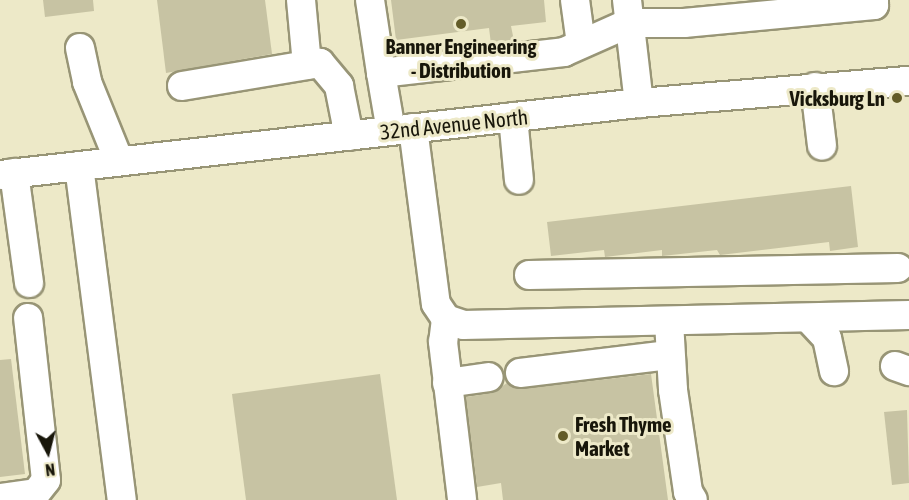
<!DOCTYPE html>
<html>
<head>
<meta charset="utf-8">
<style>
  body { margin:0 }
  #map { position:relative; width:909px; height:500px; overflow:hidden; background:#ede9c8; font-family:"Asap Condensed",sans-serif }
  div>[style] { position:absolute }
  .building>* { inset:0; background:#c7c3a3 }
  .roads { filter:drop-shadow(2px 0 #989576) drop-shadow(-2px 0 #989576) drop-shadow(0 2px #989576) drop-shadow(0 -2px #989576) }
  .minor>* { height:28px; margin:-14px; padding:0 14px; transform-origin:14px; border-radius:14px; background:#fff }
  .dots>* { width:16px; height:16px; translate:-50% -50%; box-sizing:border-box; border:3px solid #ede9c8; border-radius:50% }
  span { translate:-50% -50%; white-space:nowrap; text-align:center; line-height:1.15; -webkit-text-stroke:6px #ede9c8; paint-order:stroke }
  .poi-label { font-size:21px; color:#18160a; font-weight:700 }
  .right { translate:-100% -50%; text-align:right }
  .left { translate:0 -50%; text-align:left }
  .street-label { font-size:21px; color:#18160a }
  .north { position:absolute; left:18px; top:422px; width:60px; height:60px; -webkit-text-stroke:4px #ede9c8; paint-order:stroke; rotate:173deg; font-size:16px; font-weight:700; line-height:24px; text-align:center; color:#18160a }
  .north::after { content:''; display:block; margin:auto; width:21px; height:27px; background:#18160a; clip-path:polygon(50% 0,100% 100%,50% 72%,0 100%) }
</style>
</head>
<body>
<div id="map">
  <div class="building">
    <i style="clip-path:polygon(43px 0,93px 0,94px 11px,45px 17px)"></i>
    <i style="clip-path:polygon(157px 0,265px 0,272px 54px,166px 73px)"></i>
    <i style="clip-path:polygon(391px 0,544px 0,546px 22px,511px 26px,514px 41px,491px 44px,489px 28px,396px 40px)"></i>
    <i style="clip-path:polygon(851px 186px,858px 247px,830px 251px,829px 242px,720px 255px,717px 250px,662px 256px,662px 250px,605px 257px,604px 250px,551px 256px,547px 222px)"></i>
    <i style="clip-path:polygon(11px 359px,25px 474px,0 477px,0 360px)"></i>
    <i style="clip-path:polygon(380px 374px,397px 500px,246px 500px,232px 394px)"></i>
    <i style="clip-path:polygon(651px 374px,668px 500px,503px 500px,501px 483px,477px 487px,466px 397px,492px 393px,507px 383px,522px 389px)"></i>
    <i style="clip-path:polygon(907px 410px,909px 483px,892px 485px,884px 412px)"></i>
  </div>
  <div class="roads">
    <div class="minor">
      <i style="left:301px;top:0;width:65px;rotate:84.7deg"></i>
      <i style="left:370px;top:0;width:74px;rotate:81.4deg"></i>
      <i style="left:575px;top:0;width:44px;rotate:82.2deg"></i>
      <i style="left:627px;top:0;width:104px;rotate:83.4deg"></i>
      <i style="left:80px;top:48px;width:35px;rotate:78deg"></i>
      <i style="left:87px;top:82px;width:85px;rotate:67.9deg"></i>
      <i style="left:182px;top:86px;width:140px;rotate:-9.5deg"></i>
      <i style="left:320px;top:63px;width:30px;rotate:50deg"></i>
      <i style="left:339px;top:86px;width:51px;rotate:78.7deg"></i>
      <i style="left:815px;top:87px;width:59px;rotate:83.2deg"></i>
      <i style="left:513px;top:117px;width:63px;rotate:84.6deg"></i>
      <i style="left:413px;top:128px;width:177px;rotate:82.6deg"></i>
      <i style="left:436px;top:304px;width:18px;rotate:56deg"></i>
      <i style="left:446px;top:319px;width:18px;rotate:19deg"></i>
      <i style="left:463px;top:325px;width:446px;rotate:-1.3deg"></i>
      <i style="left:391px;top:131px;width:59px;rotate:-99.8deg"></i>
      <i style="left:381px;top:73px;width:184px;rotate:-6.5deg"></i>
      <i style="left:564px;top:52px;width:71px;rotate:-24deg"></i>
      <i style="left:629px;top:23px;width:55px"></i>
      <i style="left:684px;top:23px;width:191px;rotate:-5.4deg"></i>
      <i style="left:874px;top:5px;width:5px;rotate:-90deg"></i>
      <i style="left:79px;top:166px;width:337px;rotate:82.7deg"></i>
      <i style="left:14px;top:173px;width:111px;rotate:82.2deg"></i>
      <i style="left:0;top:175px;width:643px;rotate:-6.43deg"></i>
      <i style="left:639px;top:103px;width:271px;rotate:-4.7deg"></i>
      <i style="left:529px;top:275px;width:369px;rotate:-1.1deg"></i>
      <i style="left:446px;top:319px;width:23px;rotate:97deg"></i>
      <i style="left:443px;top:342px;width:159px;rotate:83.1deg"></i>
      <i style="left:809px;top:319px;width:26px;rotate:47deg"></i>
      <i style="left:827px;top:338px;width:34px;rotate:78deg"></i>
      <i style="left:669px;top:322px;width:68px;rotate:86.6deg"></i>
      <i style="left:673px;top:390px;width:103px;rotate:81.6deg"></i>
      <i style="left:688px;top:492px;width:9px;rotate:58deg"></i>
      <i style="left:895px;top:366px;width:15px;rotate:20deg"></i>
      <i style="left:520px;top:373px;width:150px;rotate:-6.9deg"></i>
      <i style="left:447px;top:383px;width:42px;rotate:-8.1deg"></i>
      <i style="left:0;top:498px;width:36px;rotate:-8deg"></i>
      <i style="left:36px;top:493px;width:16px;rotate:-52deg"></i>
      <i style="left:46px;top:480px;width:163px;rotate:-96.3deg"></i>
    </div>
  </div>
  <div class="dots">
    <i style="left:461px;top:24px;background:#635c28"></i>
    <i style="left:897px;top:98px;background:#635c28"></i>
    <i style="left:563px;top:436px;background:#635c28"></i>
  </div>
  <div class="poi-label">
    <span style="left:461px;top:58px">Banner Engineering<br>- Distribution</span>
    <span class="right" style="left:885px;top:98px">Vicksburg Ln</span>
    <span class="left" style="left:575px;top:436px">Fresh Thyme<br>Market</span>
  </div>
  <div class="street-label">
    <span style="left:454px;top:124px;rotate:-6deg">32nd Avenue North</span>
  </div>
  <div class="north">N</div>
</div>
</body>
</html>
